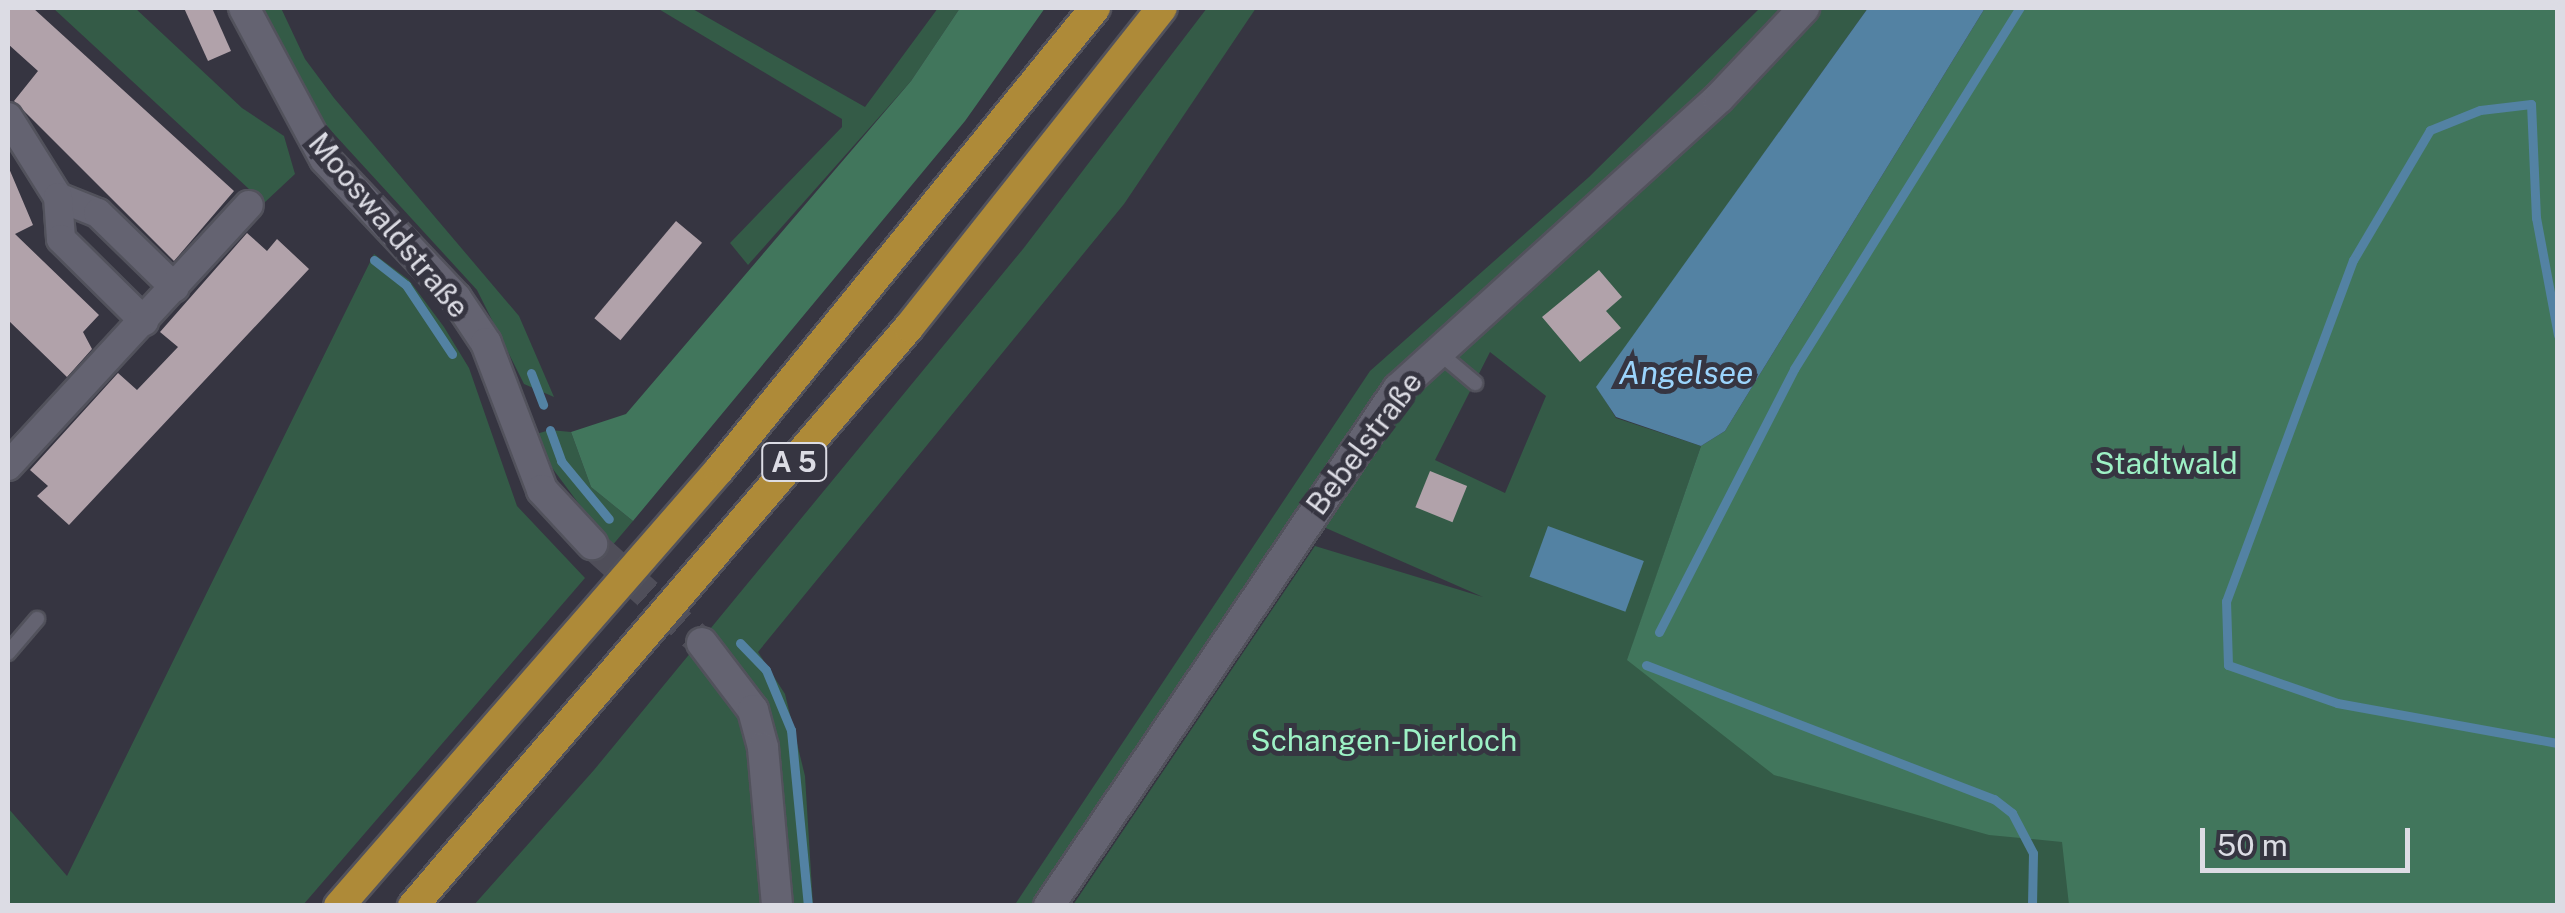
<!DOCTYPE html>
<html>
<head>
<meta charset="utf-8">
<style>
  body { margin:0 }
  #map { position:relative; width:2565px; height:913px; overflow:hidden; background:#363541; font-family:"Public Sans",sans-serif }
  div>[style] { position:absolute }
  .green>* { inset:0; background:#345b47 }
  .forest>* { inset:0; background:#41765c }
  .water>* { inset:0; background:#5382a3; transform-origin:0 0 }
  .stream>* { height:9px; margin:-4.5px; padding:0 4.5px; transform-origin:4.5px; border-radius:4.5px; background:#5382a3 }
  .building>* { inset:0; background:#b1a2aa; transform-origin:0 0 }
  .tertiary-tunnel>* { height:30px; margin-top:-15px; transform-origin:0; background:repeating-linear-gradient(90deg,#4f4e59 0 30px,transparent 0 45px) }
  .roads { filter:drop-shadow(2px 0 #52525c) drop-shadow(-2px 0 #52525c) drop-shadow(0 2px #52525c) drop-shadow(0 -2px #52525c) }
  .service>* { height:14px; margin:-7px; padding:0 7px; transform-origin:7px; border-radius:7px; background:#646371 }
  .minor>* { height:28px; margin:-14px; padding:0 14px; transform-origin:14px; border-radius:14px; background:#646371 }
  .tertiary>* { height:30px; margin:-15px; padding:0 15px; transform-origin:15px; border-radius:15px; background:#646371 }
  .motorway>* { height:30px; margin:-15px; padding:0 15px; transform-origin:15px; border-radius:15px; background:#ae8a38 }
  span { translate:-50% -50%; white-space:nowrap; text-align:center; line-height:1.15; -webkit-text-stroke:10px #363541; paint-order:stroke }
  .shield-label span { padding:2px 8px; background:#363541; border:2px solid; border-radius:8px; -webkit-text-stroke-width:0 }
  .shield-label { font-size:28px; color:#dcdce4; font-weight:700 }
  .street-label { font-size:30px; color:#dcdce4 }
  .park-label { font-size:30px; color:#9df1c5 }
  .water-label { font-size:32px; color:#9bd4fc; font-style:italic }
  .frame { position:absolute; inset:0; border:10px solid #dcdce4; pointer-events:none }
  .scale { position:absolute; left:2200px; top:828px; width:210px; height:45px; box-sizing:border-box; border:5px solid #dcdce4; border-top:0; padding-left:12px; font-size:30px; line-height:35px; white-space:nowrap; color:#dcdce4; -webkit-text-stroke:8px #363541; paint-order:stroke }
</style>
</head>
<body>
<div id="map">
  <div class="green">
    <i style="clip-path:polygon(53px 8px,135px 8px,242px 108px,284px 136px,295px 174px,264px 203px)"></i>
    <i style="clip-path:polygon(263px 8px,281px 8px,305px 59px,334px 98px,519px 316px,554px 397px,524px 384px,477px 290px,302px 99px)"></i>
    <i style="clip-path:polygon(657px 8px,691px 8px,865px 107px,938px 8px,960px 8px,911px 81px,748px 265px,730px 243px,842px 127px,842px 119px)"></i>
    <i style="clip-path:polygon(1207px 8px,1256px 8px,1124px 204px,758px 652px,785px 694px,805px 776px,813px 905px,473px 906px,594px 770px,1023px 249px)"></i>
    <i style="clip-path:polygon(evenodd,1760px 8px,1868px 8px,1597px 387px,1616px 418px,1701px 446px,1633px 644px,2080px 806px,2073px 905px,1073px 905px,1315px 546px,1483px 597px,1319px 525px,1067px 905px,1014px 906px,1370px 371px,1589px 177px,1760px 8px,1490px 352px,1546px 396px,1505px 493px,1435px 460px,1490px 352px)"></i>
    <i style="clip-path:polygon(374px 254px,409px 280px,444px 327px,469px 368px,517px 506px,585px 578px,303px 905px,8px 905px,8px 808px,67px 876px)"></i>
    <i style="clip-path:polygon(550px 430px,571px 432px,591px 487px,633px 521px,611px 547px,538px 449px,536px 434px)"></i>
  </div>
  <div class="forest">
    <i style="clip-path:polygon(960px 8px,1045px 8px,965px 121px,633px 521px,591px 487px,571px 432px,626px 414px,911px 81px)"></i>
    <i style="clip-path:polygon(1985px 8px,2557px 8px,2557px 905px,2069px 905px,2062px 842px,1989px 835px,1774px 775px,1627px 660px,1701px 446px,1725px 431px)"></i>
  </div>
  <div class="water">
    <i style="clip-path:polygon(1868px 8px,1985px 8px,1725px 431px,1701px 446px,1616px 417px,1596px 387px)"></i>
    <i style="left:1548px;top:526px;width:102px;height:54px;rotate:20deg"></i>
  </div>
  <div class="stream">
    <i style="left:374px;top:260px;width:41px;rotate:38deg"></i>
    <i style="left:406px;top:285px;width:83px;rotate:56.3deg"></i>
    <i style="left:2558px;top:335px;width:119px;rotate:-100.6deg"></i>
    <i style="left:2536px;top:218px;width:114px;rotate:-92.5deg"></i>
    <i style="left:2531px;top:104px;width:51px;rotate:173.3deg"></i>
    <i style="left:2480px;top:110px;width:54px;rotate:158.2deg"></i>
    <i style="left:2430px;top:130px;width:151px;rotate:120.6deg"></i>
    <i style="left:2353px;top:260px;width:364px;rotate:110.4deg"></i>
    <i style="left:2226px;top:601px;width:64px;rotate:88.2deg"></i>
    <i style="left:2228px;top:665px;width:115px;rotate:19.2deg"></i>
    <i style="left:2337px;top:703px;width:225px;rotate:10.3deg"></i>
    <i style="left:531px;top:373px;width:34px;rotate:69deg"></i>
    <i style="left:550px;top:430px;width:33px;rotate:70deg"></i>
    <i style="left:561px;top:461px;width:75px;rotate:50.4deg"></i>
    <i style="left:1659px;top:632px;width:296px;rotate:-62.8deg"></i>
    <i style="left:1794px;top:369px;width:426px;rotate:-58deg"></i>
    <i style="left:740px;top:643px;width:37px;rotate:46deg"></i>
    <i style="left:766px;top:670px;width:65px;rotate:67.4deg"></i>
    <i style="left:791px;top:730px;width:177px;rotate:84.5deg"></i>
    <i style="left:1646px;top:665px;width:373px;rotate:21.1deg"></i>
    <i style="left:1994px;top:799px;width:23px;rotate:38deg"></i>
    <i style="left:2012px;top:813px;width:45px;rotate:62.3deg"></i>
    <i style="left:2033px;top:853px;width:53px;rotate:91.1deg"></i>
  </div>
  <div class="building">
    <i style="clip-path:polygon(8px 8px,33px 8px,234px 191px,174px 261px,14px 101px,38px 71px,8px 44px)"></i>
    <i style="clip-path:polygon(184px 8px,212px 8px,231px 51px,208px 61px)"></i>
    <i style="clip-path:polygon(8px 166px,33px 225px,15px 234px,99px 315px,83px 332px,92px 349px,67px 377px,8px 320px)"></i>
    <i style="left:676px;top:221px;width:34px;height:127px;rotate:40deg"></i>
    <i style="clip-path:polygon(247px 233px,267px 251px,277px 239px,309px 269px,69px 525px,37px 496px,48px 486px,30px 470px,118px 373px,137px 390px,178px 347px,160px 332px)"></i>
    <i style="clip-path:polygon(1599px 270px,1622px 297px,1606px 311px,1621px 328px,1580px 362px,1542px 317px)"></i>
    <i style="left:1430px;top:471px;width:40px;height:39px;rotate:22deg"></i>
  </div>
  <div class="tertiary-tunnel">
    <i style="left:592px;top:544px;width:148px;rotate:42deg"></i>
  </div>
  <div class="roads">
    <div class="service">
      <i style="left:1437px;top:351px;width:50px;rotate:40.1deg"></i>
      <i style="left:8px;top:653px;width:45px;rotate:-49.5deg"></i>
    </div>
    <div class="minor">
      <i style="left:8px;top:117px;width:94px;rotate:58deg"></i>
      <i style="left:58px;top:197px;width:43px;rotate:21.8deg"></i>
      <i style="left:98px;top:213px;width:107px;rotate:44.2deg"></i>
      <i style="left:58px;top:197px;width:42px;rotate:85.9deg"></i>
      <i style="left:61px;top:239px;width:117px;rotate:44.7deg"></i>
      <i style="left:8px;top:466px;width:355px;rotate:-47.3deg"></i>
    </div>
    <div class="tertiary">
      <i style="left:244px;top:8px;width:171px;rotate:61.8deg"></i>
      <i style="left:325px;top:159px;width:191px;rotate:46.7deg"></i>
      <i style="left:456px;top:298px;width:54px;rotate:56.3deg"></i>
      <i style="left:486px;top:343px;width:157px;rotate:69.1deg"></i>
      <i style="left:542px;top:490px;width:74px;rotate:47.2deg"></i>
      <i style="left:702px;top:643px;width:84px;rotate:52.7deg"></i>
      <i style="left:753px;top:710px;width:39px;rotate:75deg"></i>
      <i style="left:763px;top:748px;width:159px;rotate:84.9deg"></i>
      <i style="left:1049px;top:906px;width:624px;rotate:-55.98deg"></i>
      <i style="left:1398px;top:389px;width:433px;rotate:-42.2deg"></i>
      <i style="left:1719px;top:98px;width:124px;rotate:-46.6deg"></i>
    </div>
    <div class="motorway">
      <i style="left:339px;top:906px;width:578px;rotate:-48.93deg"></i>
      <i style="left:719px;top:470px;width:596px;rotate:-50.86deg"></i>
      <i style="left:413px;top:906px;width:762px;rotate:-49.42deg"></i>
      <i style="left:909px;top:327px;width:407px;rotate:-51.6deg"></i>
    </div>
  </div>
  <div class="shield-label">
    <span style="left:794px;top:462px">A 5</span>
  </div>
  <div class="street-label">
    <span style="left:389px;top:225px;rotate:50deg">Mooswaldstraße</span>
    <span style="left:1364px;top:443px;rotate:-53deg">Bebelstraße</span>
  </div>
  <div class="park-label">
    <span style="left:2166px;top:463px">Stadtwald</span>
    <span style="left:1384px;top:740px">Schangen-Dierloch</span>
  </div>
  <div class="water-label">
    <span style="left:1686px;top:373px">Angelsee</span>
  </div>
  <div class="frame"></div>
  <div class="scale">50 m</div>
</div>
</body>
</html>
